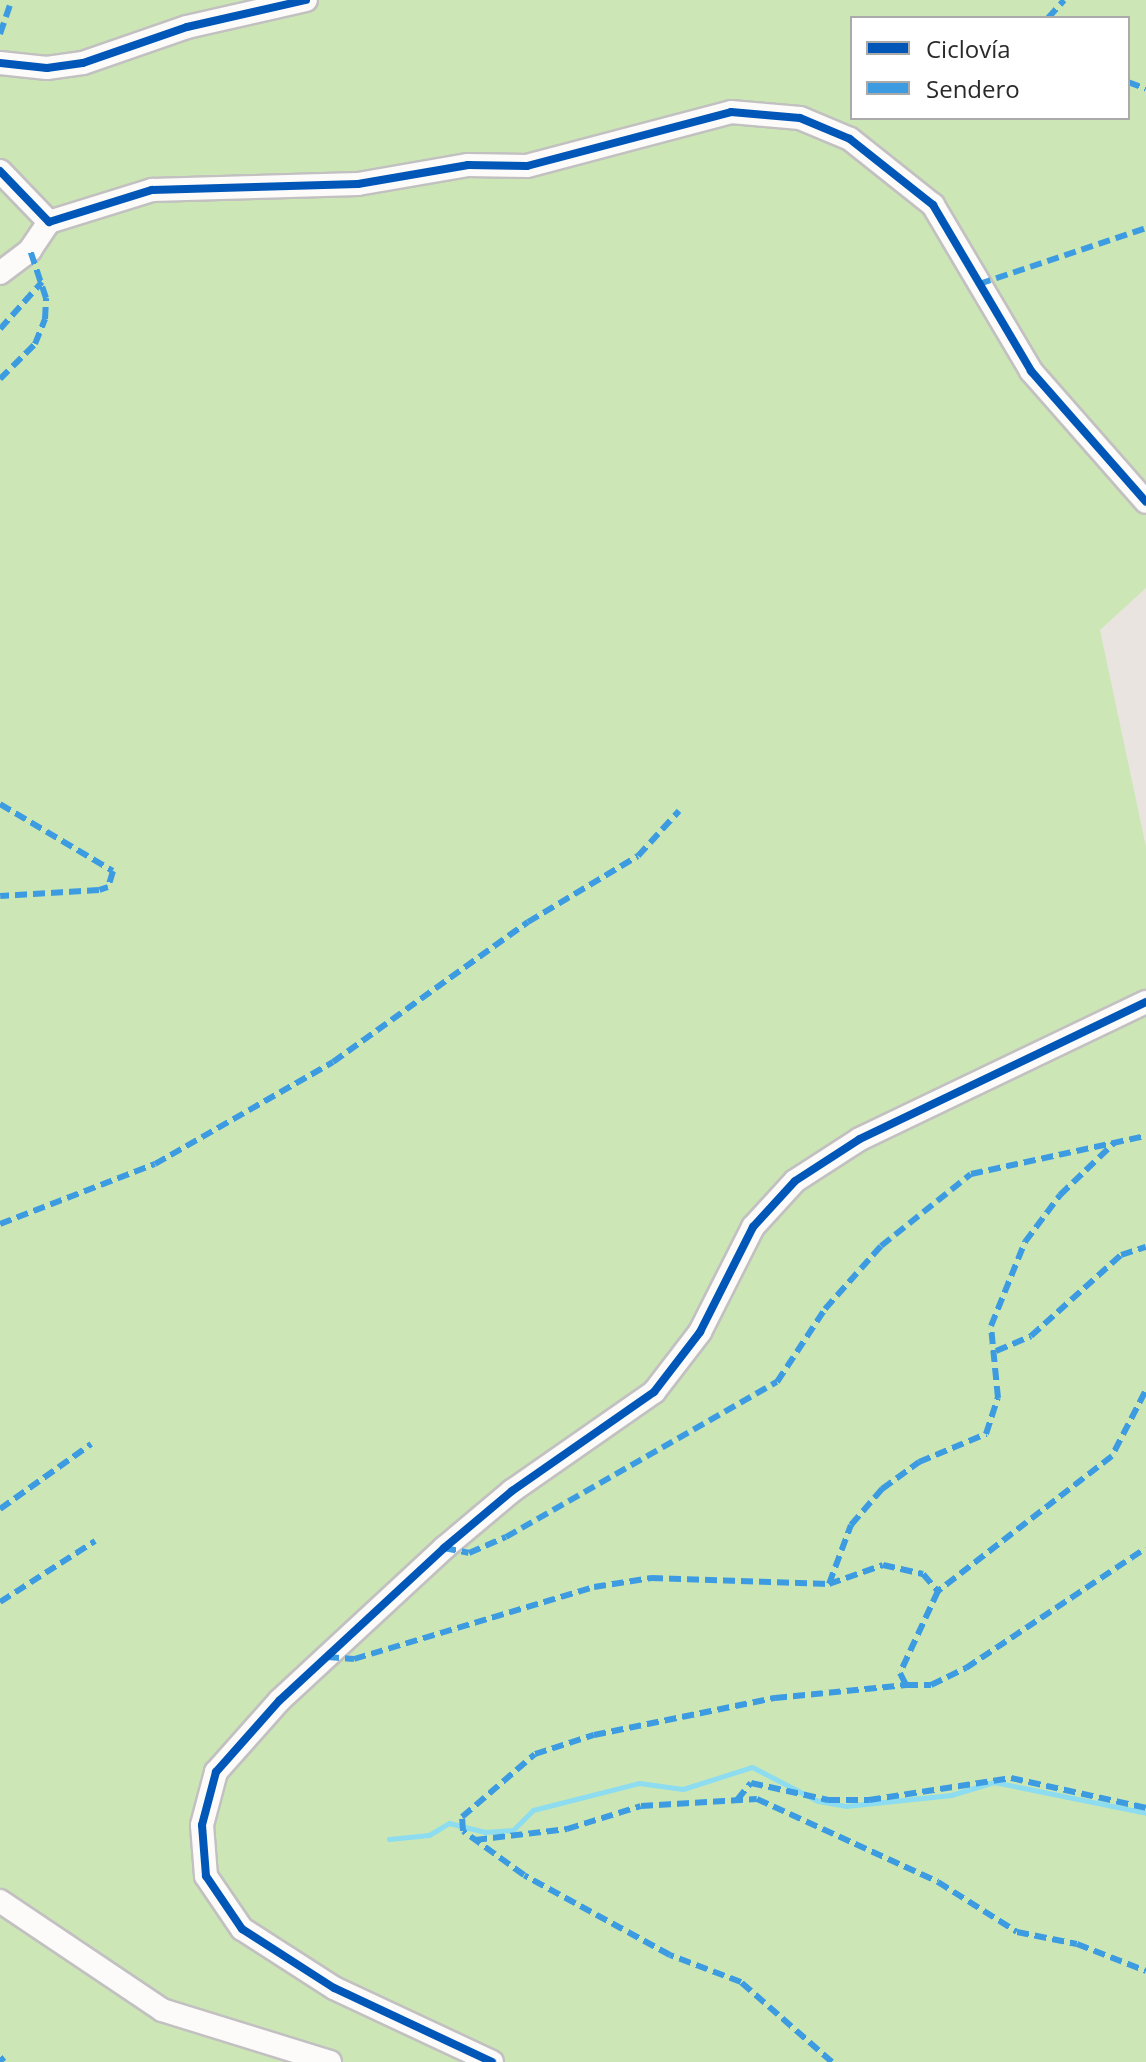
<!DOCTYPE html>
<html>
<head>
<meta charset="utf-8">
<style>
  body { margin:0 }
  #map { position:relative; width:1146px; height:2062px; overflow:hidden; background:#e9e4df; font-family:"Open Sans",sans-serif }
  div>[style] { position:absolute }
  .green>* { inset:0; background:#cce7b5 }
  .stream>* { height:5px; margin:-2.5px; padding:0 2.5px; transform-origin:2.5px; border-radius:2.5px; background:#8ddcf0 }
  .roads { filter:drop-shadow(2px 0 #c2c0c1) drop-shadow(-2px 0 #c2c0c1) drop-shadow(0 2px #c2c0c1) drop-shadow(0 -2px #c2c0c1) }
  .minor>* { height:22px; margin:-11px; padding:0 11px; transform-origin:11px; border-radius:11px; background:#fcfbfa }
  .quiet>* { height:6px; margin-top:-3px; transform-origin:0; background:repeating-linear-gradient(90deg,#3d9ce1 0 12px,transparent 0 18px) }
  .cycleway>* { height:8px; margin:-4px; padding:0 4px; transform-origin:4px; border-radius:4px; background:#0057b8 }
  span { translate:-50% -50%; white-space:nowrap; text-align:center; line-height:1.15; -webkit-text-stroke:6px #fff; paint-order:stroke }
  .legend { position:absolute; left:850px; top:16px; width:280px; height:104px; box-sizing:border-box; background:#fff; border:2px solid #aaa; margin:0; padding:10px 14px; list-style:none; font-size:24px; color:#2a2a2a }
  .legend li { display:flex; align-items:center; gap:16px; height:40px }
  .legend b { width:40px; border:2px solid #aaa }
</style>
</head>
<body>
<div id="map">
  <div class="green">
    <i style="clip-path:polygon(evenodd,0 0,1146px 0,1146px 588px,1100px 630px,1146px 847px,1146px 2062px,0 2062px,0 0,852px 18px,1128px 18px,1128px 118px,852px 118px,852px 18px)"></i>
  </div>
  <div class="stream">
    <i style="left:389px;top:1839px;width:40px;rotate:-5.7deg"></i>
    <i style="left:429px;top:1835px;width:23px;rotate:-31deg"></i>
    <i style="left:449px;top:1823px;width:37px;rotate:14deg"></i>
    <i style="left:485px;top:1832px;width:28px;rotate:-4deg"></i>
    <i style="left:513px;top:1830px;width:28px;rotate:-45deg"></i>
    <i style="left:533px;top:1810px;width:109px;rotate:-14.3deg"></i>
    <i style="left:639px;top:1783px;width:44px;rotate:7.8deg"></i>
    <i style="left:683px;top:1789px;width:72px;rotate:-17.7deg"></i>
    <i style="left:752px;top:1767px;width:74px;rotate:27.3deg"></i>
    <i style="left:818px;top:1801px;width:28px;rotate:10deg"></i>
    <i style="left:846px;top:1806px;width:106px;rotate:-6deg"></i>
    <i style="left:951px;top:1795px;width:45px;rotate:-16.8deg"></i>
    <i style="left:994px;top:1782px;width:155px;rotate:11.5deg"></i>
  </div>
  <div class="roads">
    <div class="minor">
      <i style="left:0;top:63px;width:47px;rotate:6.1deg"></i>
      <i style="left:47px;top:68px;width:36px;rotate:-8deg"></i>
      <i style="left:83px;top:63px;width:110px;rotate:-19.1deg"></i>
      <i style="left:187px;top:27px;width:122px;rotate:-12.8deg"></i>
      <i style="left:0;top:171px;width:71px;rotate:46.1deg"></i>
      <i style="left:49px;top:222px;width:108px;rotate:-17.3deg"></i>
      <i style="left:152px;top:190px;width:206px;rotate:-1.7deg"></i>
      <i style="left:358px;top:184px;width:112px;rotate:-9.8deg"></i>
      <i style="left:468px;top:165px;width:59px;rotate:1deg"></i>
      <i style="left:527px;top:166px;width:211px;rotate:-14.8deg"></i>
      <i style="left:731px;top:112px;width:69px;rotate:5deg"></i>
      <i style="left:800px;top:118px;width:54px;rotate:22.8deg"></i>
      <i style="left:850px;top:139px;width:106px;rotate:38.5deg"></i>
      <i style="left:933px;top:205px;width:193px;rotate:59.4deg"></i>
      <i style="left:1031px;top:371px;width:174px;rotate:48.7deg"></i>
      <i style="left:0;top:273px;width:38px;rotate:-37deg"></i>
      <i style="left:30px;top:250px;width:34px;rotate:-56deg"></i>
      <i style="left:0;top:1901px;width:195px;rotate:33.9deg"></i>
      <i style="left:162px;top:2010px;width:176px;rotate:17.2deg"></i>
      <i style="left:492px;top:2062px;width:174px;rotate:-154.9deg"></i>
      <i style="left:334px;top:1988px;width:109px;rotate:-147.3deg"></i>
      <i style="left:242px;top:1929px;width:64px;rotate:-124.2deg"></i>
      <i style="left:206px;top:1876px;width:51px;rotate:-94.5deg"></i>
      <i style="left:202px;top:1825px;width:55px;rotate:-75.2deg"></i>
      <i style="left:216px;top:1772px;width:96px;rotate:-48.4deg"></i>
      <i style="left:280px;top:1700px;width:224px;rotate:-42.8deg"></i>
      <i style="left:444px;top:1548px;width:89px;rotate:-40deg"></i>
      <i style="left:512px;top:1491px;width:173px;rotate:-34.9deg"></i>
      <i style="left:654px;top:1392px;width:76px;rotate:-52.5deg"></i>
      <i style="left:700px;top:1332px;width:118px;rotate:-63.2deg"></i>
      <i style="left:753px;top:1227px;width:62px;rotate:-47.6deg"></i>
      <i style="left:795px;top:1181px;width:77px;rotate:-32.9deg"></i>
      <i style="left:860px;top:1139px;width:317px;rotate:-25.6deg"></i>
    </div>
  </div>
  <div class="quiet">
    <i style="left:1048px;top:18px;width:24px;rotate:-48deg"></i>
    <i style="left:0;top:34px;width:36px;rotate:-71deg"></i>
    <i style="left:1128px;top:82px;width:19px;rotate:21deg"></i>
    <i style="left:979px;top:284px;width:176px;rotate:-18.5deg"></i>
    <i style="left:0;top:329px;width:63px;rotate:-48.2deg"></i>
    <i style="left:0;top:379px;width:49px;rotate:-45deg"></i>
    <i style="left:35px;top:344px;width:27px;rotate:-68deg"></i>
    <i style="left:45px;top:319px;width:21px;rotate:-87deg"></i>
    <i style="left:46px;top:298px;width:51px;rotate:-108.4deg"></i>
    <i style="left:0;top:804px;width:131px;rotate:30.7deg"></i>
    <i style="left:113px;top:871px;width:17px;rotate:107deg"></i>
    <i style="left:108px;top:887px;width:9px;rotate:162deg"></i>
    <i style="left:99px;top:890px;width:99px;rotate:176.5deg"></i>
    <i style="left:0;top:1224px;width:166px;rotate:-21.2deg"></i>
    <i style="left:155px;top:1164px;width:205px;rotate:-29.8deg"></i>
    <i style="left:333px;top:1062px;width:240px;rotate:-35.7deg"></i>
    <i style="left:528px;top:922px;width:128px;rotate:-31deg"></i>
    <i style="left:638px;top:856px;width:61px;rotate:-47.7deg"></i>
    <i style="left:996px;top:1351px;width:38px;rotate:-23deg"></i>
    <i style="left:1031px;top:1336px;width:121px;rotate:-42deg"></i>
    <i style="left:1121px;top:1255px;width:26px;rotate:-18deg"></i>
    <i style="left:1145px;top:1392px;width:72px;rotate:117.3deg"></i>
    <i style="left:1112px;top:1456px;width:220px;rotate:142.2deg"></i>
    <i style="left:938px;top:1591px;width:90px;rotate:114.9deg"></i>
    <i style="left:900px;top:1673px;width:13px;rotate:63deg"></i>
    <i style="left:906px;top:1685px;width:25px"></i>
    <i style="left:931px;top:1685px;width:39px;rotate:-26deg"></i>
    <i style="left:966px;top:1668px;width:216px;rotate:-33.7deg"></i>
    <i style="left:0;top:1509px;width:112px;rotate:-35.5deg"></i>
    <i style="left:444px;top:1548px;width:25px;rotate:11deg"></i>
    <i style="left:469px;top:1553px;width:40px;rotate:-23.4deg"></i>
    <i style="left:506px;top:1537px;width:312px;rotate:-29.8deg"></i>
    <i style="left:777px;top:1382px;width:87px;rotate:-56.7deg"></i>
    <i style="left:825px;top:1309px;width:84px;rotate:-48.4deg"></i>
    <i style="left:881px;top:1246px;width:115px;rotate:-38.7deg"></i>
    <i style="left:971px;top:1174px;width:179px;rotate:-12.3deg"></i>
    <i style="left:829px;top:1584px;width:63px;rotate:-69.6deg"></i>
    <i style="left:851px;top:1525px;width:48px;rotate:-49.3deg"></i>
    <i style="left:882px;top:1489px;width:46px;rotate:-36.1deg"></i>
    <i style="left:919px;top:1462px;width:73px;rotate:-22.7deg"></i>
    <i style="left:986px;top:1434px;width:38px;rotate:-72deg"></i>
    <i style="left:998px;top:1398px;width:72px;rotate:-95.6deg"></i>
    <i style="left:991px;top:1326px;width:91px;rotate:-68deg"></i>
    <i style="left:1025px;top:1242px;width:59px;rotate:-53.3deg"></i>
    <i style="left:1060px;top:1195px;width:76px;rotate:-43.9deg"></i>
    <i style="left:0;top:1602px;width:113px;rotate:-32.7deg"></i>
    <i style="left:327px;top:1657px;width:27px;rotate:4deg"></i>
    <i style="left:354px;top:1659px;width:251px;rotate:-16.7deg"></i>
    <i style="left:594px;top:1587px;width:58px;rotate:-9deg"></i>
    <i style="left:651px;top:1578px;width:178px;rotate:1.9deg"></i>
    <i style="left:829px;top:1584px;width:57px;rotate:-19.4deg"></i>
    <i style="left:883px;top:1565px;width:41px;rotate:12.7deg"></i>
    <i style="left:923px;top:1574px;width:23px;rotate:49deg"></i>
    <i style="left:737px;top:1800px;width:22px;rotate:-51deg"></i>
    <i style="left:751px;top:1783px;width:79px;rotate:12.4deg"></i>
    <i style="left:828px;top:1800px;width:41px"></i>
    <i style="left:869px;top:1800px;width:144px;rotate:-8.8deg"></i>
    <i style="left:1011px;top:1778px;width:138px;rotate:12.5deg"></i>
    <i style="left:475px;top:1840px;width:93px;rotate:-6.8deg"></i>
    <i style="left:567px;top:1829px;width:77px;rotate:-17.3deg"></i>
    <i style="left:641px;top:1806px;width:116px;rotate:-3.5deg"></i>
    <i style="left:757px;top:1799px;width:199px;rotate:24.6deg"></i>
    <i style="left:938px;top:1882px;width:93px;rotate:32.3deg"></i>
    <i style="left:1017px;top:1932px;width:61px;rotate:11.3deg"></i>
    <i style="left:1077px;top:1944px;width:74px;rotate:21.4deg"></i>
    <i style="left:0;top:2057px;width:6px;rotate:51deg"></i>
    <i style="left:832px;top:2062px;width:121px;rotate:-138.7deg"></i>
    <i style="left:741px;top:1982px;width:76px;rotate:-159.2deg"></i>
    <i style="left:670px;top:1955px;width:166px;rotate:-151.3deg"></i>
    <i style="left:524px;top:1875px;width:75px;rotate:-144.2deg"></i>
    <i style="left:463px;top:1831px;width:14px;rotate:-94deg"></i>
    <i style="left:462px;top:1817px;width:96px;rotate:-40.8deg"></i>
    <i style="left:535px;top:1754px;width:62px;rotate:-17.9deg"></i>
    <i style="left:594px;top:1735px;width:185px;rotate:-11.6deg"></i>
    <i style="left:775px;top:1698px;width:132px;rotate:-5.7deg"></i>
  </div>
  <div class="cycleway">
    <i style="left:0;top:63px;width:47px;rotate:6.1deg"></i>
    <i style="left:47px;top:68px;width:36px;rotate:-8deg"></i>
    <i style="left:83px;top:63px;width:110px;rotate:-19.1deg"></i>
    <i style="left:187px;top:27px;width:122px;rotate:-12.8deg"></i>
    <i style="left:0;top:171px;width:71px;rotate:46.1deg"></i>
    <i style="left:49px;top:222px;width:108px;rotate:-17.3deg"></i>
    <i style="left:152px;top:190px;width:206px;rotate:-1.7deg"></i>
    <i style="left:358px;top:184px;width:112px;rotate:-9.8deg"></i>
    <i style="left:468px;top:165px;width:59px;rotate:1deg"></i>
    <i style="left:527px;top:166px;width:211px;rotate:-14.8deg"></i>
    <i style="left:731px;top:112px;width:69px;rotate:5deg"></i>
    <i style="left:800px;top:118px;width:54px;rotate:22.8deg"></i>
    <i style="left:850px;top:139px;width:106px;rotate:38.5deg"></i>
    <i style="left:933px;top:205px;width:193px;rotate:59.4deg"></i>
    <i style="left:1031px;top:371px;width:174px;rotate:48.7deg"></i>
    <i style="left:492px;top:2062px;width:174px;rotate:-154.9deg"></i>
    <i style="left:334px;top:1988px;width:109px;rotate:-147.3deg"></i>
    <i style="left:242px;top:1929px;width:64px;rotate:-124.2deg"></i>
    <i style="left:206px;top:1876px;width:51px;rotate:-94.5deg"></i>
    <i style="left:202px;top:1825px;width:55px;rotate:-75.2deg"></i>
    <i style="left:216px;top:1772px;width:96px;rotate:-48.4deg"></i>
    <i style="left:280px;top:1700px;width:224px;rotate:-42.8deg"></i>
    <i style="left:444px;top:1548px;width:89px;rotate:-40deg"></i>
    <i style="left:512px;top:1491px;width:173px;rotate:-34.9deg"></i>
    <i style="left:654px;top:1392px;width:76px;rotate:-52.5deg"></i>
    <i style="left:700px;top:1332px;width:118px;rotate:-63.2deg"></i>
    <i style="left:753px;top:1227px;width:62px;rotate:-47.6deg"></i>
    <i style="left:795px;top:1181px;width:77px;rotate:-32.9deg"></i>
    <i style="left:860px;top:1139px;width:317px;rotate:-25.6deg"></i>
  </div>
  <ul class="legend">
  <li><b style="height:10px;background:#0057b8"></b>Ciclovía</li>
  <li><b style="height:10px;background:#3d9ce1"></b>Sendero</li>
  </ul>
</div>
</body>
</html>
